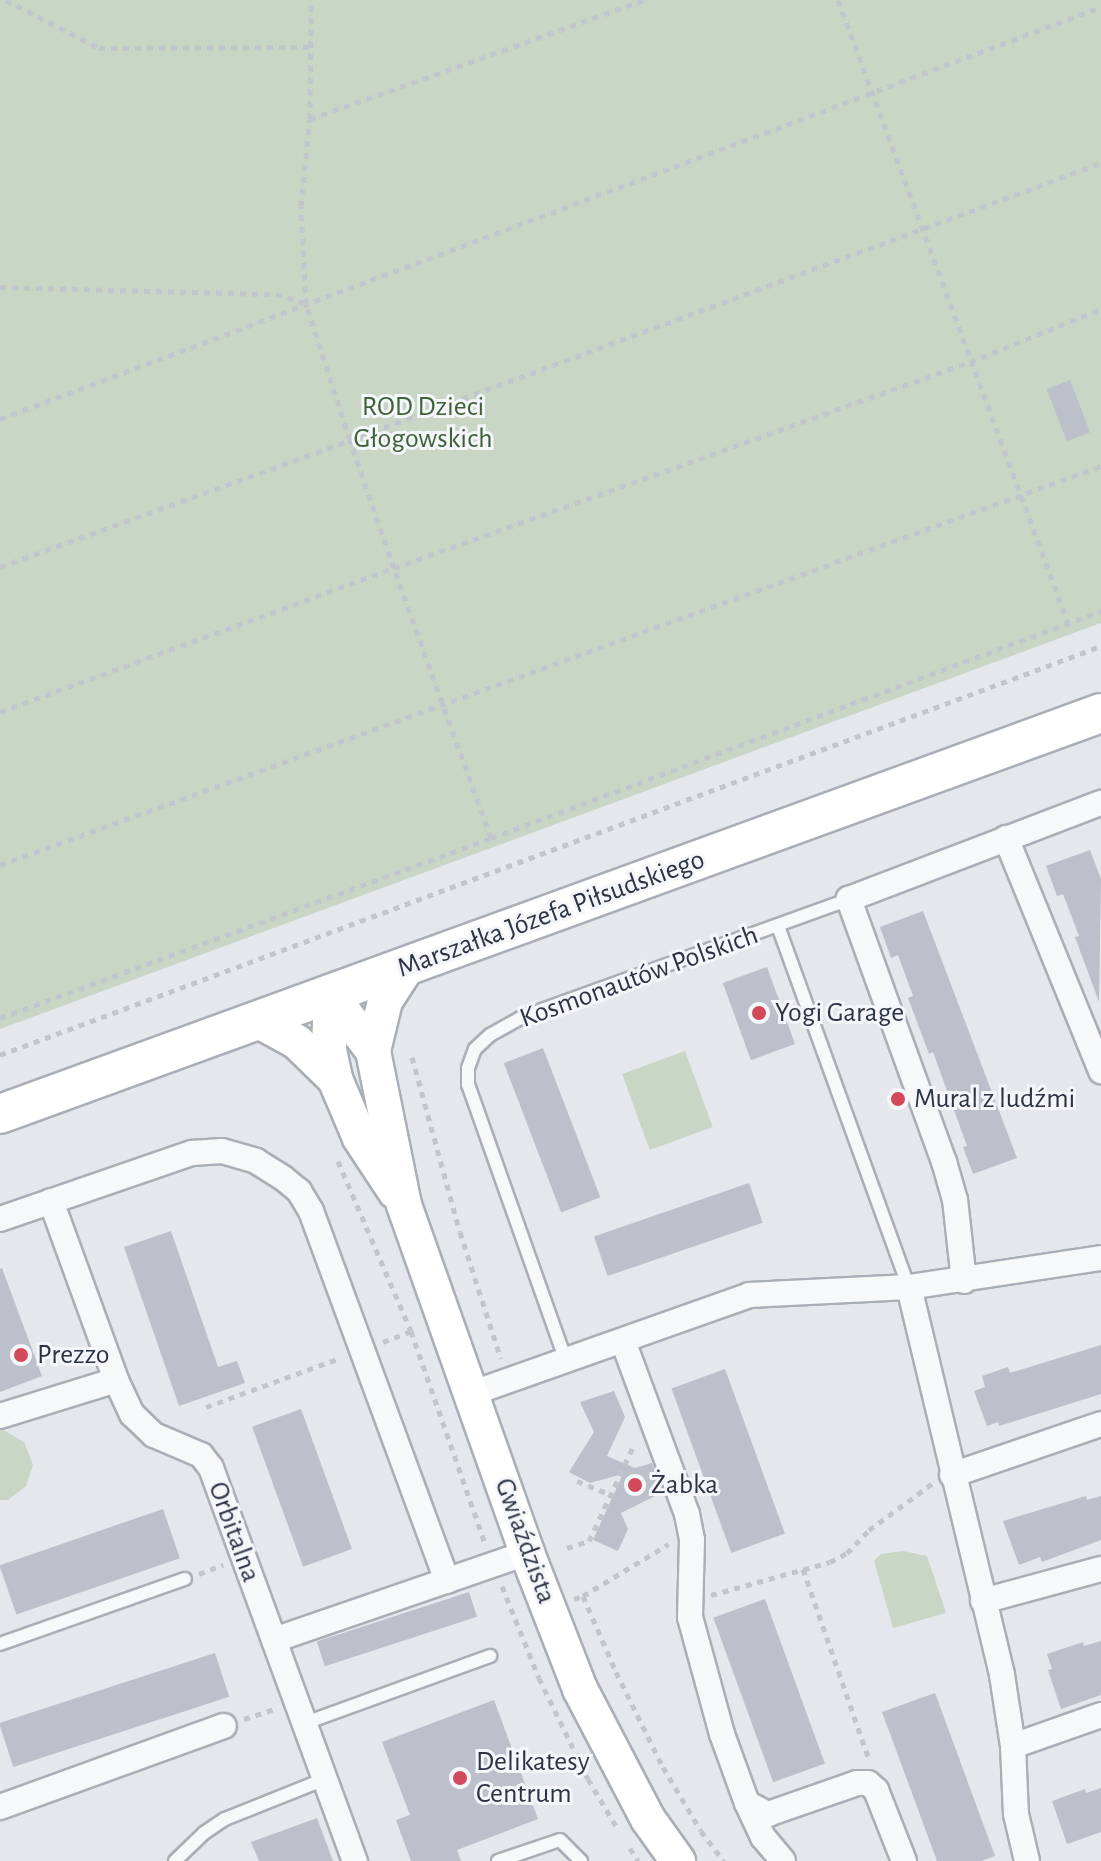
<!DOCTYPE html>
<html>
<head>
<meta charset="utf-8">
<style>
  body { margin:0 }
  #map { position:relative; width:1101px; height:1861px; overflow:hidden; background:#e4e7ec; font-family:"Alegreya Sans",sans-serif }
  div>[style] { position:absolute }
  .green>* { inset:0; background:#c9d6c5; transform-origin:0 0 }
  .building>* { inset:0; background:#bbc0ca; transform-origin:0 0 }
  .path>* { height:5px; margin-top:-2.5px; transform-origin:0; background:repeating-linear-gradient(90deg,#c2c5cb 0 6px,transparent 0 12px) }
  .roads { filter:drop-shadow(2px 0 #a9aeb7) drop-shadow(-2px 0 #a9aeb7) drop-shadow(0 2px #a9aeb7) drop-shadow(0 -2px #a9aeb7) }
  .lane>* { height:12px; margin:-6px; padding:0 6px; transform-origin:6px; border-radius:6px; background:#f7f8fa }
  .street>* { height:24px; margin:-12px; padding:0 12px; transform-origin:12px; border-radius:12px; background:#f7f8fa }
  .secondary>* { height:34px; margin:-17px; padding:0 17px; transform-origin:17px; border-radius:17px; background:#fff }
  .primary>* { height:38px; margin:-19px; padding:0 19px; transform-origin:19px; border-radius:19px; background:#fff }
  .dots>* { width:22px; height:22px; translate:-50% -50%; box-sizing:border-box; border:4px solid #f4f6f9; border-radius:50% }
  span { translate:-50% -50%; white-space:nowrap; text-align:center; line-height:1.15; -webkit-text-stroke:6px #f4f6f9; paint-order:stroke }
  .park-label { font-size:28px; color:#3f6138 }
  .street-label { font-size:28px; color:#2b3445 }
  .poi-label { font-size:28px; color:#2b3445 }
  .left { translate:0 -50%; text-align:left }
</style>
</head>
<body>
<div id="map">
  <div class="green">
    <i style="clip-path:polygon(0 0,1101px 0,1101px 623px,0 1029px)"></i>
    <i style="left:685px;top:1051px;width:81px;height:67px;rotate:70deg"></i>
    <i style="clip-path:polygon(0 1428px,24px 1442px,33px 1465px,26px 1486px,8px 1500px,0 1500px)"></i>
    <i style="clip-path:polygon(903px 1551px,927px 1556px,946px 1613px,893px 1628px,874px 1561px,881px 1554px)"></i>
  </div>
  <div class="building">
    <i style="left:1070px;top:380px;width:56px;height:25px;rotate:69deg"></i>
    <i style="clip-path:polygon(1090px 850px,1101px 879px,1099px 1002px,1075px 937px,1079px 936px,1063px 894px,1057px 896px,1046px 866px)"></i>
    <i style="clip-path:polygon(923px 911px,1017px 1158px,973px 1174px,963px 1147px,967px 1146px,933px 1052px,929px 1054px,908px 998px,913px 996px,898px 955px,891px 958px,880px 927px)"></i>
    <i style="left:767px;top:967px;width:82px;height:47px;rotate:70deg"></i>
    <i style="left:543px;top:1048px;width:160px;height:42px;rotate:69deg"></i>
    <i style="left:749px;top:1183px;width:42px;height:164px;rotate:71deg"></i>
    <i style="clip-path:polygon(171px 1231px,218px 1367px,237px 1361px,245px 1383px,179px 1406px,124px 1247px)"></i>
    <i style="clip-path:polygon(2px 1268px,42px 1376px,0 1392px,0 1269px)"></i>
    <i style="clip-path:polygon(1101px 1345px,1101px 1394px,999px 1426px,998px 1422px,987px 1426px,974px 1391px,985px 1387px,982px 1376px,1008px 1367px,1010px 1373px)"></i>
    <i style="left:725px;top:1369px;width:175px;height:57px;rotate:70deg"></i>
    <i style="clip-path:polygon(614px 1391px,625px 1417px,607px 1456px,635px 1468px,652px 1463px,663px 1492px,621px 1513px,628px 1529px,618px 1551px,593px 1540px,623px 1474px,590px 1483px,569px 1472px,594px 1432px,580px 1402px)"></i>
    <i style="left:301px;top:1409px;width:149px;height:52px;rotate:70deg"></i>
    <i style="clip-path:polygon(1086px 1496px,1087px 1500px,1101px 1496px,1101px 1540px,1042px 1562px,1040px 1557px,1019px 1565px,1003px 1521px)"></i>
    <i style="left:163px;top:1509px;width:52px;height:173px;rotate:71deg"></i>
    <i style="left:469px;top:1592px;width:26px;height:160px;rotate:72deg"></i>
    <i style="left:765px;top:1599px;width:175px;height:55px;rotate:70deg"></i>
    <i style="clip-path:polygon(1101px 1641px,1101px 1695px,1061px 1709px,1048px 1670px,1052px 1669px,1047px 1654px,1083px 1642px,1084px 1646px)"></i>
    <i style="left:215px;top:1653px;width:46px;height:227px;rotate:72deg"></i>
    <i style="clip-path:polygon(935px 1693px,995px 1856px,981px 1861px,937px 1861px,882px 1712px)"></i>
    <i style="clip-path:polygon(494px 1700px,538px 1819px,457px 1850px,461px 1861px,411px 1861px,396px 1820px,410px 1815px,382px 1742px)"></i>
    <i style="clip-path:polygon(1101px 1788px,1101px 1832px,1067px 1844px,1052px 1801px,1085px 1789px,1086px 1793px)"></i>
    <i style="clip-path:polygon(317px 1818px,333px 1861px,259px 1861px,251px 1842px)"></i>
  </div>
  <div class="path">
    <i style="left:6px;top:0;width:105px;rotate:27.3deg"></i>
    <i style="left:99px;top:48px;width:213px;rotate:-0.3deg"></i>
    <i style="left:838px;top:0;width:664px;rotate:69.74deg"></i>
    <i style="left:310px;top:119px;width:355px;rotate:-19.6deg"></i>
    <i style="left:0;top:287px;width:276px;rotate:1.5deg"></i>
    <i style="left:276px;top:294px;width:30px;rotate:17deg"></i>
    <i style="left:0;top:419px;width:1176px;rotate:-20.52deg"></i>
    <i style="left:0;top:567px;width:372px;rotate:-19.9deg"></i>
    <i style="left:350px;top:440px;width:143px;rotate:-107.9deg"></i>
    <i style="left:306px;top:304px;width:98px;rotate:-92.9deg"></i>
    <i style="left:301px;top:206px;width:87px;rotate:-84.1deg"></i>
    <i style="left:310px;top:119px;width:119px;rotate:-89.5deg"></i>
    <i style="left:0;top:712px;width:419px;rotate:-20.1deg"></i>
    <i style="left:394px;top:568px;width:135px;rotate:-109deg"></i>
    <i style="left:350px;top:440px;width:800px;rotate:-20.25deg"></i>
    <i style="left:491px;top:838px;width:651px;rotate:-20.41deg"></i>
    <i style="left:0;top:865px;width:1171px;rotate:-19.92deg"></i>
    <i style="left:0;top:1018px;width:523px;rotate:-20.13deg"></i>
    <i style="left:491px;top:838px;width:287px;rotate:-109.8deg"></i>
    <i style="left:394px;top:568px;width:612px;rotate:-19.68deg"></i>
    <i style="left:970px;top:362px;width:141px;rotate:-22deg"></i>
    <i style="left:0;top:1055px;width:1175px;rotate:-20.38deg"></i>
    <i style="left:412px;top:1057px;width:181px;rotate:74.7deg"></i>
    <i style="left:460px;top:1232px;width:133px;rotate:72.1deg"></i>
    <i style="left:338px;top:1161px;width:185px;rotate:66.8deg"></i>
    <i style="left:411px;top:1331px;width:225px;rotate:70.8deg"></i>
    <i style="left:383px;top:1342px;width:30px;rotate:-21deg"></i>
    <i style="left:206px;top:1407px;width:143px;rotate:-20.1deg"></i>
    <i style="left:577px;top:1481px;width:37px;rotate:22deg"></i>
    <i style="left:567px;top:1548px;width:23px;rotate:-18deg"></i>
    <i style="left:589px;top:1541px;width:108px;rotate:-64.9deg"></i>
    <i style="left:803px;top:1569px;width:204px;rotate:70.9deg"></i>
    <i style="left:199px;top:1574px;width:26px;rotate:-21deg"></i>
    <i style="left:502px;top:1586px;width:99px;rotate:68.1deg"></i>
    <i style="left:539px;top:1678px;width:112px;rotate:64.1deg"></i>
    <i style="left:588px;top:1779px;width:55px;rotate:59.2deg"></i>
    <i style="left:711px;top:1595px;width:123px;rotate:-15.5deg"></i>
    <i style="left:830px;top:1562px;width:19px;rotate:-28deg"></i>
    <i style="left:847px;top:1553px;width:32px;rotate:-46deg"></i>
    <i style="left:869px;top:1530px;width:79px;rotate:-36.3deg"></i>
    <i style="left:583px;top:1596px;width:100px;rotate:-31.2deg"></i>
    <i style="left:574px;top:1599px;width:9px;rotate:-18deg"></i>
    <i style="left:583px;top:1596px;width:83px;rotate:66.5deg"></i>
    <i style="left:616px;top:1672px;width:106px;rotate:63.7deg"></i>
    <i style="left:663px;top:1767px;width:74px;rotate:59.3deg"></i>
    <i style="left:701px;top:1831px;width:38px;rotate:53deg"></i>
    <i style="left:244px;top:1719px;width:35px;rotate:-18deg"></i>
    <i style="left:630px;top:1848px;width:15px;rotate:58deg"></i>
  </div>
  <div class="roads">
    <div class="lane">
      <i style="left:778px;top:926px;width:384px;rotate:70.1deg"></i>
      <i style="left:566px;top:1361px;width:293px;rotate:-109.5deg"></i>
      <i style="left:468px;top:1085px;width:17px;rotate:-90deg"></i>
      <i style="left:468px;top:1068px;width:20px;rotate:-70deg"></i>
      <i style="left:475px;top:1049px;width:21px;rotate:-43deg"></i>
      <i style="left:490px;top:1035px;width:37px;rotate:-29deg"></i>
      <i style="left:522px;top:1017px;width:348px;rotate:-19.8deg"></i>
      <i style="left:0;top:1644px;width:196px;rotate:-19.4deg"></i>
      <i style="left:305px;top:1723px;width:197px;rotate:-19.9deg"></i>
      <i style="left:175px;top:1861px;width:40px;rotate:-44deg"></i>
      <i style="left:204px;top:1833px;width:25px;rotate:-34deg"></i>
      <i style="left:225px;top:1819px;width:108px;rotate:-21.8deg"></i>
      <i style="left:498px;top:1861px;width:65px;rotate:-18.7deg"></i>
      <i style="left:560px;top:1840px;width:30px;rotate:45deg"></i>
    </div>
    <div class="street">
      <i style="left:1006px;top:838px;width:252px;rotate:67.8deg"></i>
      <i style="left:51px;top:1201px;width:190px;rotate:70deg"></i>
      <i style="left:116px;top:1380px;width:38px;rotate:65deg"></i>
      <i style="left:132px;top:1414px;width:30px;rotate:44deg"></i>
      <i style="left:154px;top:1435px;width:51px;rotate:23.1deg"></i>
      <i style="left:201px;top:1455px;width:16px;rotate:52deg"></i>
      <i style="left:211px;top:1468px;width:419px;rotate:69.9deg"></i>
      <i style="left:0;top:1219px;width:203px;rotate:-19deg"></i>
      <i style="left:192px;top:1153px;width:30px;rotate:-4deg"></i>
      <i style="left:222px;top:1151px;width:35px;rotate:16deg"></i>
      <i style="left:256px;top:1161px;width:32px;rotate:32deg"></i>
      <i style="left:283px;top:1178px;width:21px;rotate:39deg"></i>
      <i style="left:299px;top:1191px;width:23px;rotate:59deg"></i>
      <i style="left:311px;top:1211px;width:394px;rotate:69.8deg"></i>
      <i style="left:964px;top:1281px;width:81px;rotate:-96.3deg"></i>
      <i style="left:955px;top:1200px;width:40px;rotate:-106deg"></i>
      <i style="left:944px;top:1162px;width:280px;rotate:-109.9deg"></i>
      <i style="left:849px;top:899px;width:270px;rotate:-20.9deg"></i>
      <i style="left:909px;top:1287px;width:399px;rotate:76.5deg"></i>
      <i style="left:1002px;top:1675px;width:72px;rotate:81.2deg"></i>
      <i style="left:1013px;top:1746px;width:68px;rotate:87.5deg"></i>
      <i style="left:1016px;top:1814px;width:48px;rotate:76.8deg"></i>
      <i style="left:623px;top:1341px;width:184px;rotate:69.7deg"></i>
      <i style="left:687px;top:1514px;width:26px;rotate:79deg"></i>
      <i style="left:692px;top:1540px;width:77px;rotate:91.5deg"></i>
      <i style="left:690px;top:1617px;width:121px;rotate:74.7deg"></i>
      <i style="left:722px;top:1734px;width:73px;rotate:70.1deg"></i>
      <i style="left:747px;top:1803px;width:24px;rotate:28deg"></i>
      <i style="left:768px;top:1814px;width:94px;rotate:-19.2deg"></i>
      <i style="left:857px;top:1783px;width:11px"></i>
      <i style="left:868px;top:1783px;width:11px;rotate:41deg"></i>
      <i style="left:876px;top:1790px;width:76px;rotate:68.5deg"></i>
      <i style="left:473px;top:1393px;width:293px;rotate:-19.5deg"></i>
      <i style="left:749px;top:1295px;width:160px;rotate:-2.9deg"></i>
      <i style="left:909px;top:1287px;width:194px;rotate:-8.6deg"></i>
      <i style="left:0;top:1416px;width:121px;rotate:-17.2deg"></i>
      <i style="left:952px;top:1475px;width:157px;rotate:-18.9deg"></i>
      <i style="left:983px;top:1601px;width:122px;rotate:-15.2deg"></i>
      <i style="left:274px;top:1640px;width:268px;rotate:-19deg"></i>
      <i style="left:1013px;top:1746px;width:93px;rotate:-19.4deg"></i>
      <i style="left:747px;top:1803px;width:38px;rotate:65deg"></i>
      <i style="left:763px;top:1837px;width:31px;rotate:50deg"></i>
      <i style="left:0;top:1807px;width:238px;rotate:-19.9deg"></i>
    </div>
    <div class="secondary">
      <i style="left:331px;top:995px;width:70px;rotate:53.1deg"></i>
      <i style="left:373px;top:1051px;width:157px;rotate:78.6deg"></i>
      <i style="left:404px;top:1205px;width:369px;rotate:70.5deg"></i>
      <i style="left:527px;top:1553px;width:146px;rotate:68.7deg"></i>
      <i style="left:580px;top:1689px;width:147px;rotate:62.4deg"></i>
      <i style="left:648px;top:1819px;width:52px;rotate:54.5deg"></i>
      <i style="left:331px;top:995px;width:55px;rotate:92.1deg"></i>
      <i style="left:329px;top:1050px;width:30px;rotate:78deg"></i>
      <i style="left:335px;top:1079px;width:64px;rotate:67deg"></i>
      <i style="left:360px;top:1138px;width:64px;rotate:56.6deg"></i>
      <i style="left:257px;top:1020px;width:46px;rotate:28.8deg"></i>
      <i style="left:297px;top:1042px;width:53px;rotate:44.2deg"></i>
      <i style="left:373px;top:1051px;width:51px;rotate:-76.5deg"></i>
      <i style="left:385px;top:1001px;width:40px;rotate:-57.1deg"></i>
    </div>
    <div class="primary">
      <i style="left:0;top:1114px;width:1172px;rotate:-20.01deg"></i>
    </div>
  </div>
  <div class="dots">
    <i style="left:759px;top:1013px;background:#d1495b"></i>
    <i style="left:898px;top:1099px;background:#d1495b"></i>
    <i style="left:21px;top:1355px;background:#d1495b"></i>
    <i style="left:635px;top:1485px;background:#d1495b"></i>
    <i style="left:460px;top:1778px;background:#d1495b"></i>
  </div>
  <div class="park-label">
    <span style="left:423px;top:423px">ROD Dzieci<br>Głogowskich</span>
  </div>
  <div class="street-label">
    <span style="left:551px;top:914px;rotate:-20deg">Marszałka Józefa Piłsudskiego</span>
    <span style="left:639px;top:977px;rotate:-20deg">Kosmonautów Polskich</span>
    <span style="left:234px;top:1532px;rotate:70deg">Orbitalna</span>
    <span style="left:525px;top:1541px;rotate:70deg">Gwiaździsta</span>
  </div>
  <div class="poi-label">
    <span class="left" style="left:775px;top:1013px">Yogi Garage</span>
    <span class="left" style="left:914px;top:1099px">Mural z ludźmi</span>
    <span class="left" style="left:37px;top:1355px">Prezzo</span>
    <span class="left" style="left:651px;top:1485px">Żabka</span>
    <span class="left" style="left:476px;top:1778px">Delikatesy<br>Centrum</span>
  </div>
</div>
</body>
</html>
